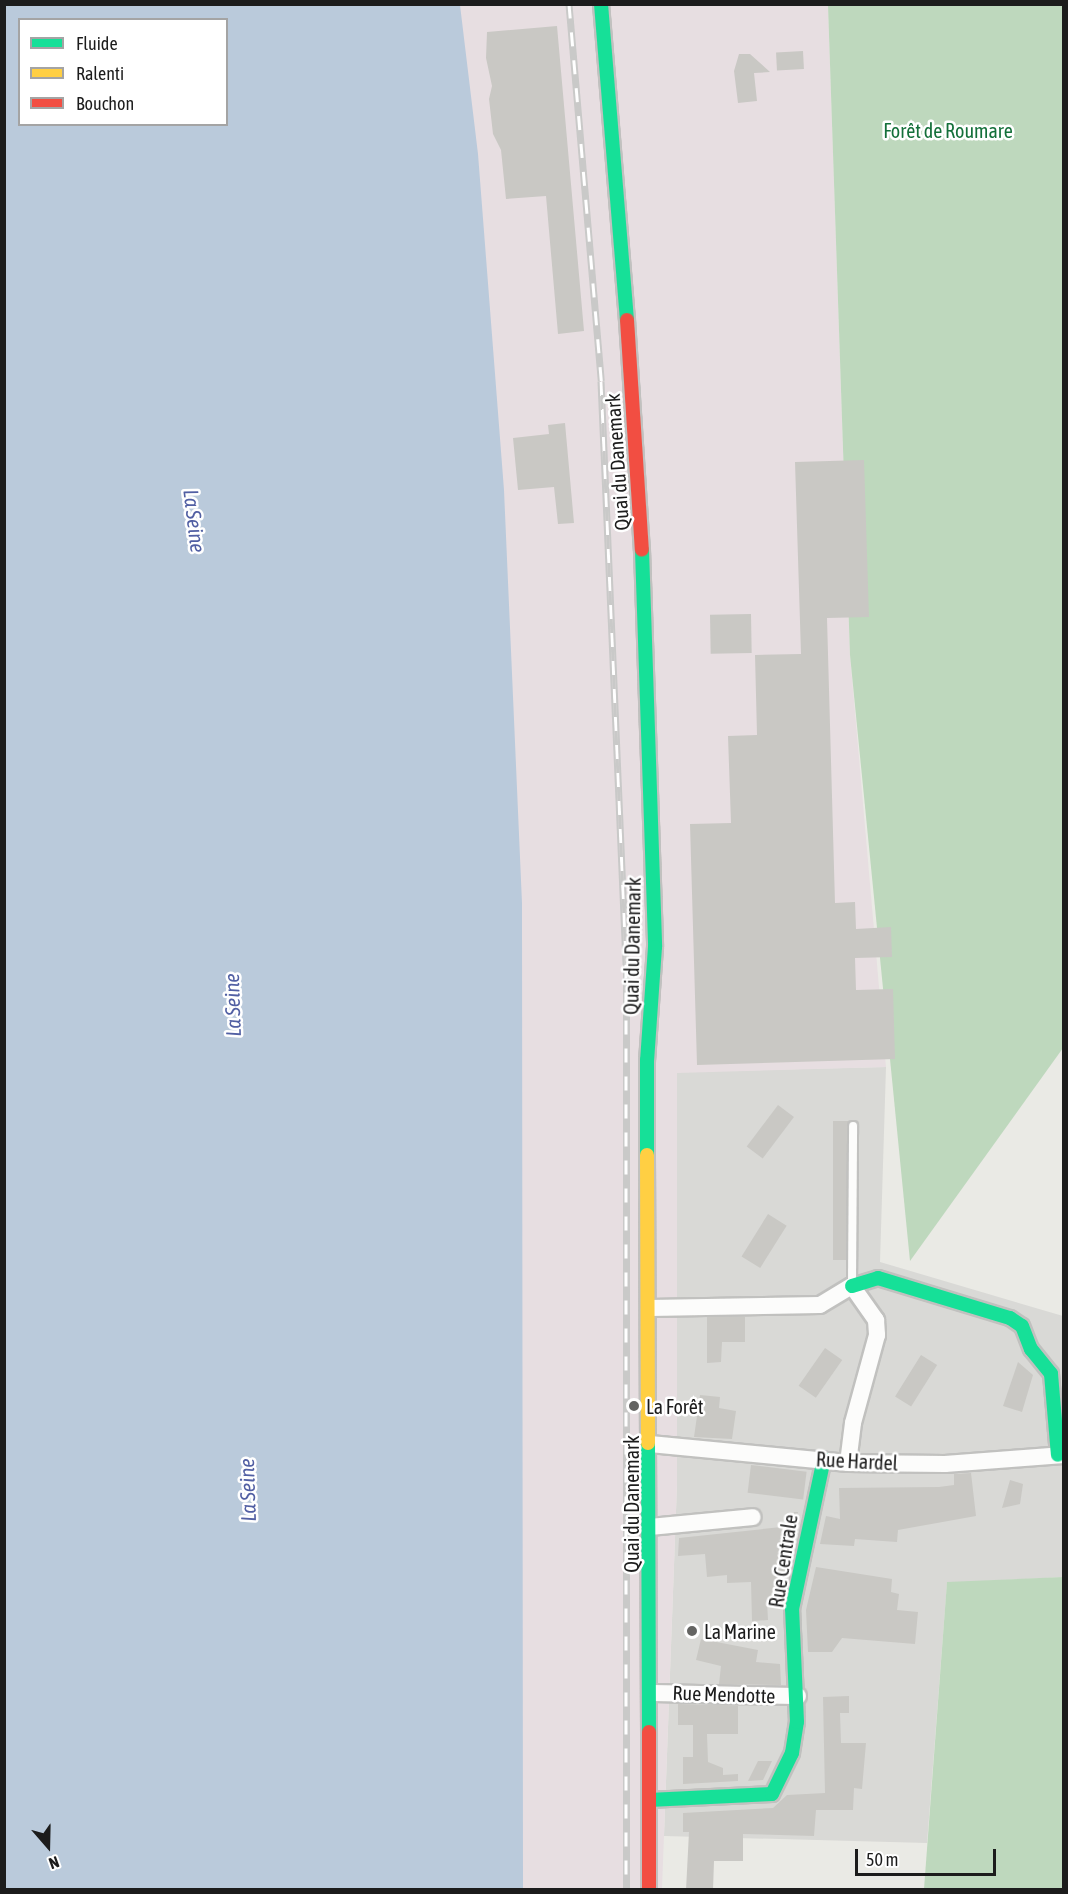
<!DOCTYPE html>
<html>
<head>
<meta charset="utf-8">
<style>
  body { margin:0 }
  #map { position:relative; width:1068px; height:1894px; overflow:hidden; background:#eaeae5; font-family:"Asap Condensed",sans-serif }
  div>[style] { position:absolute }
  .residential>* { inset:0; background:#d9d9d6 }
  .industrial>* { inset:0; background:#e7dee1 }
  .forest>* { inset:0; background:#bed8bd }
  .water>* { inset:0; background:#bacadb }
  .building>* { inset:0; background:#c9c8c4; transform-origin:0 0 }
  .roads { filter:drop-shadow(2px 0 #c1c1bf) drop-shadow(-2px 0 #c1c1bf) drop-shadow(0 2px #c1c1bf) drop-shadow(0 -2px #c1c1bf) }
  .lane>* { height:8px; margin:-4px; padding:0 4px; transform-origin:4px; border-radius:4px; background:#fcfcfb }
  .street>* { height:16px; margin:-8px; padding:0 8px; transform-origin:8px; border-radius:8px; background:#fcfcfb }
  .fast>* { height:14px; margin:-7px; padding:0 7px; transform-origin:7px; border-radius:7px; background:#16e098 }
  .slow>* { height:14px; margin:-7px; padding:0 7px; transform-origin:7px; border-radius:7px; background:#ffcf43 }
  .jam>* { height:14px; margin:-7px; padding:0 7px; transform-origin:7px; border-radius:7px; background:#f24e42 }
  .rail>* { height:7px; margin-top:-3.5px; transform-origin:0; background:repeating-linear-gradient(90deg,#fff 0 14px,#c9c9c8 0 28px); box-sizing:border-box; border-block:2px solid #c9c9c8 }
  .dots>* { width:16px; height:16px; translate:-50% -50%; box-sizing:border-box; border:3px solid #fff; border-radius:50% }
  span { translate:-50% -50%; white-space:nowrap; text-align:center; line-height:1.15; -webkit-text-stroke:5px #fff; paint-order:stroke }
  .park-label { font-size:20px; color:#14703a }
  .street-label { font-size:20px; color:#1c1c1c }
  .poi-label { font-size:20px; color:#1c1c1c }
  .left { translate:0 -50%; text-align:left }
  .water-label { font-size:21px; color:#515fa3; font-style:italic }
  .frame { position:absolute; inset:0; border:6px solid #1c1c1c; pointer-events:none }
  .legend { position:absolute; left:18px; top:18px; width:210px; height:108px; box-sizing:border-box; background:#fff; border:2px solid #a4a4a4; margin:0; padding:8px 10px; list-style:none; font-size:18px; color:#1c1c1c }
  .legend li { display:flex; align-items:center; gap:12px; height:30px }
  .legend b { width:30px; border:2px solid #a4a4a4 }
  .north { position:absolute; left:18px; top:1816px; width:60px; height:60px; -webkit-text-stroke:4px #fff; paint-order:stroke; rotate:160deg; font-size:16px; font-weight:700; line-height:24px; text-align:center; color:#1c1c1c }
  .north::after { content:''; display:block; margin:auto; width:21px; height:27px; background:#1c1c1c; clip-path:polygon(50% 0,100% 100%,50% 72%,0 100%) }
  .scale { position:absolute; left:855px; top:1849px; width:141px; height:27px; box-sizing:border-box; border:3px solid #1c1c1c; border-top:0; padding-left:8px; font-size:18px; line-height:21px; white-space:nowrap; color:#1c1c1c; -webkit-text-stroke:4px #fff; paint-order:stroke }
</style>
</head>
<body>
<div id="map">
  <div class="residential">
    <i style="clip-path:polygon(886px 1067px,880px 1262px,1063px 1316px,1063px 1577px,947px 1583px,927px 1843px,664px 1836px,677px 1484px,677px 1072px)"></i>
  </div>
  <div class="industrial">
    <i style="clip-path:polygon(395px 5px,828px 5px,850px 655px,886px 1067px,677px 1073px,677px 1484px,662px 1889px,496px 1889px)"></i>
  </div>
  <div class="forest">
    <i style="clip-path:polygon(828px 5px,1063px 5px,1063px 1048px,910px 1261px,850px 655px)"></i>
    <i style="clip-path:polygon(1063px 1577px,1063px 1889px,924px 1889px,947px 1582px)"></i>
  </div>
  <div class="water">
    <i style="clip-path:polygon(evenodd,5px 4px,460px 5px,478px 154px,504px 490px,522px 903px,523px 1889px,5px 1889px,5px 4px,20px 20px,226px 20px,226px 124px,20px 124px,20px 20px)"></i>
  </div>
  <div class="building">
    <i style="clip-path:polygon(557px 26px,584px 331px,558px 334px,546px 196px,506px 199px,501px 150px,493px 134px,489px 99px,492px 86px,486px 58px,487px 32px)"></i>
    <i style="left:803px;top:51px;width:18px;height:27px;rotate:87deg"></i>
    <i style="clip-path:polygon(739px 54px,750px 54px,770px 72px,754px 73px,757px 101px,738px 103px,734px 71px)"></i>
    <i style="clip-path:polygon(565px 423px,574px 523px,558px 524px,554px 487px,518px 490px,513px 438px,549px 434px,548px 425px)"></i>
    <i style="clip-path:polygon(864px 460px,869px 617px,827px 618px,835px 903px,855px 902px,856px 929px,891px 927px,892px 957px,855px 958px,856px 990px,893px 989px,895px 1059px,697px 1065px,690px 824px,731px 823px,728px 736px,757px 735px,755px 655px,801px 654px,795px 462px)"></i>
    <i style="left:751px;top:614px;width:39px;height:41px;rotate:89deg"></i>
    <i style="left:778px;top:1105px;width:20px;height:52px;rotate:37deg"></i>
    <i style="left:833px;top:1121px;width:15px;height:139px"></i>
    <i style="left:768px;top:1214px;width:22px;height:50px;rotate:32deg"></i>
    <i style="clip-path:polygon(707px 1317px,745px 1317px,745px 1342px,722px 1342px,721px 1362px,707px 1363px)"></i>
    <i style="left:825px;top:1348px;width:21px;height:46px;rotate:35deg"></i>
    <i style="left:921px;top:1355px;width:19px;height:49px;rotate:32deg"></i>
    <i style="clip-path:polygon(1018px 1362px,1033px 1375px,1022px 1412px,1003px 1406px)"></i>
    <i style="clip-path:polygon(700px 1395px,720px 1397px,719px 1408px,736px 1411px,732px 1439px,694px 1437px)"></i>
    <i style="left:751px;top:1465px;width:56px;height:28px;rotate:7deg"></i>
    <i style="clip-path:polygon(971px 1473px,976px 1516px,898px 1530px,897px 1542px,855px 1539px,854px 1546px,820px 1544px,826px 1516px,840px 1519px,839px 1488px,939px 1487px,954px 1485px,954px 1474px)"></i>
    <i style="clip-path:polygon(1010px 1480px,1023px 1484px,1020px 1504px,1002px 1508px)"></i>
    <i style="clip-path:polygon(794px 1512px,798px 1512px,792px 1541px,781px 1540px,779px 1561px,787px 1562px,779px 1602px,767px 1602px,768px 1620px,752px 1621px,751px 1582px,727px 1583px,727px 1575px,707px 1577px,705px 1554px,678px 1556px,679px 1538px,791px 1526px)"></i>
    <i style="clip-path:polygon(816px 1567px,892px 1579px,891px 1592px,899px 1594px,897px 1610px,918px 1612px,915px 1644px,842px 1638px,832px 1652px,808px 1652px,806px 1610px)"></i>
    <i style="clip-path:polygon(701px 1639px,758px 1650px,756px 1662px,780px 1664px,781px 1685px,719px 1684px,721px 1666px,696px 1660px)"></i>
    <i style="clip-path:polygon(849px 1696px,849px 1713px,840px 1713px,841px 1743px,866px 1743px,862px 1789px,854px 1788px,853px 1810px,816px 1810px,814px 1836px,743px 1834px,743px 1861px,714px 1861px,713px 1890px,686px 1890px,689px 1832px,683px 1832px,683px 1813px,773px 1808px,787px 1795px,825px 1793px,823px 1697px)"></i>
    <i style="clip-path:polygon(678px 1704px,782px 1706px,738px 1706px,738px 1734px,707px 1734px,708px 1762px,723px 1768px,723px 1775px,738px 1774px,738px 1781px,683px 1784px,683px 1757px,693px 1757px,693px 1725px,678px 1725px)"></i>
    <i style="clip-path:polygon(758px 1761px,772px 1761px,763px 1780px,748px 1781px)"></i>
  </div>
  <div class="roads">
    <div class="lane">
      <i style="left:852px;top:1283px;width:157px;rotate:-89.6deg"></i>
    </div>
    <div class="street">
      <i style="left:650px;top:1308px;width:170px;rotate:-1deg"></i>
      <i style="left:820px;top:1305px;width:37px;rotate:-31deg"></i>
      <i style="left:852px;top:1286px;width:42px;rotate:54.8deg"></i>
      <i style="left:876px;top:1320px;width:15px;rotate:86deg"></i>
      <i style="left:877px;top:1335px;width:91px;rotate:105.3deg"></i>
      <i style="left:853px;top:1423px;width:40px;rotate:97.1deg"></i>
      <i style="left:650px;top:1444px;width:199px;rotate:5.5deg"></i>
      <i style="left:848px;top:1463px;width:97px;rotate:0.6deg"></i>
      <i style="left:945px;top:1464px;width:119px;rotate:-4.3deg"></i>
      <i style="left:650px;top:1527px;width:103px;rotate:-5.5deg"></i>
      <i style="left:650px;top:1693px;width:148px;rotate:1.2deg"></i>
    </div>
    <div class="fast">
      <i style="left:601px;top:4px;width:317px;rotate:85.3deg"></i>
      <i style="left:642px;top:550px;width:397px;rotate:88.1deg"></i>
      <i style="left:655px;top:947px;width:113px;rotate:94deg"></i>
      <i style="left:647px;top:1060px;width:95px;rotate:90deg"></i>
      <i style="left:852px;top:1286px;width:27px;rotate:-17deg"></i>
      <i style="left:878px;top:1278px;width:138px;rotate:16.9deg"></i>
      <i style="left:1010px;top:1318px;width:14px;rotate:34deg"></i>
      <i style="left:1022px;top:1326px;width:25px;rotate:69deg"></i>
      <i style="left:1031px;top:1349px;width:32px;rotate:51deg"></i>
      <i style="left:1051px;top:1374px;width:81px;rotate:85.1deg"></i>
      <i style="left:648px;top:1443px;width:289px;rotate:89.8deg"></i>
      <i style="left:649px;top:1800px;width:123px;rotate:-2.8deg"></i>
      <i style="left:772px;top:1794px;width:46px;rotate:-64deg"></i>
      <i style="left:792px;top:1753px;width:31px;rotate:-81deg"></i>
      <i style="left:797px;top:1722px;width:113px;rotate:-92.5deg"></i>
      <i style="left:792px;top:1609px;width:153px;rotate:-78deg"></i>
    </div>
    <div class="slow">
      <i style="left:647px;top:1155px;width:288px;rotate:89.8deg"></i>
    </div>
    <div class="jam">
      <i style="left:627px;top:320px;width:230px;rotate:86.3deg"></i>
      <i style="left:649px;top:1732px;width:158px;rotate:90deg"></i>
    </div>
  </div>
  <div class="rail">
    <i style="left:569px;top:4px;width:378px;rotate:85.1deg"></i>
    <i style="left:601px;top:381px;width:584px;rotate:87.54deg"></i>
    <i style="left:626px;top:964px;width:926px;rotate:90deg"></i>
  </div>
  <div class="dots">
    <i style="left:634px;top:1406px;background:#646462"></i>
    <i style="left:692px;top:1631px;background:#646462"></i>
  </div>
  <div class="park-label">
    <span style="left:948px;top:130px">Forêt de Roumare</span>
  </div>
  <div class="street-label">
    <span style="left:617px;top:462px;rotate:-94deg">Quai du Danemark</span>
    <span style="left:632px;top:946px;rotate:-89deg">Quai du Danemark</span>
    <span style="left:857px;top:1461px;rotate:3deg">Rue Hardel</span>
    <span style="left:631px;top:1504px;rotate:-90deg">Quai du Danemark</span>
    <span style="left:783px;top:1561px;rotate:-81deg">Rue Centrale</span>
    <span style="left:724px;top:1694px;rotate:2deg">Rue Mendotte</span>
  </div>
  <div class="poi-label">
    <span class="left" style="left:646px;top:1406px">La Forêt</span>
    <span class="left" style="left:704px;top:1631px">La Marine</span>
  </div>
  <div class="water-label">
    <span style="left:195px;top:521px;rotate:83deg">La Seine</span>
    <span style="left:232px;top:1005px;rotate:-92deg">La Seine</span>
    <span style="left:247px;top:1490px;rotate:-92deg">La Seine</span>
  </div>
  <div class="frame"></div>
  <ul class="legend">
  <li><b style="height:8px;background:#16e098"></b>Fluide</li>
  <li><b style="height:8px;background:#ffcf43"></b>Ralenti</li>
  <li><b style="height:8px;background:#f24e42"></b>Bouchon</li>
  </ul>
  <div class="north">N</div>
  <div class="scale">50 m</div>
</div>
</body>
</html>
